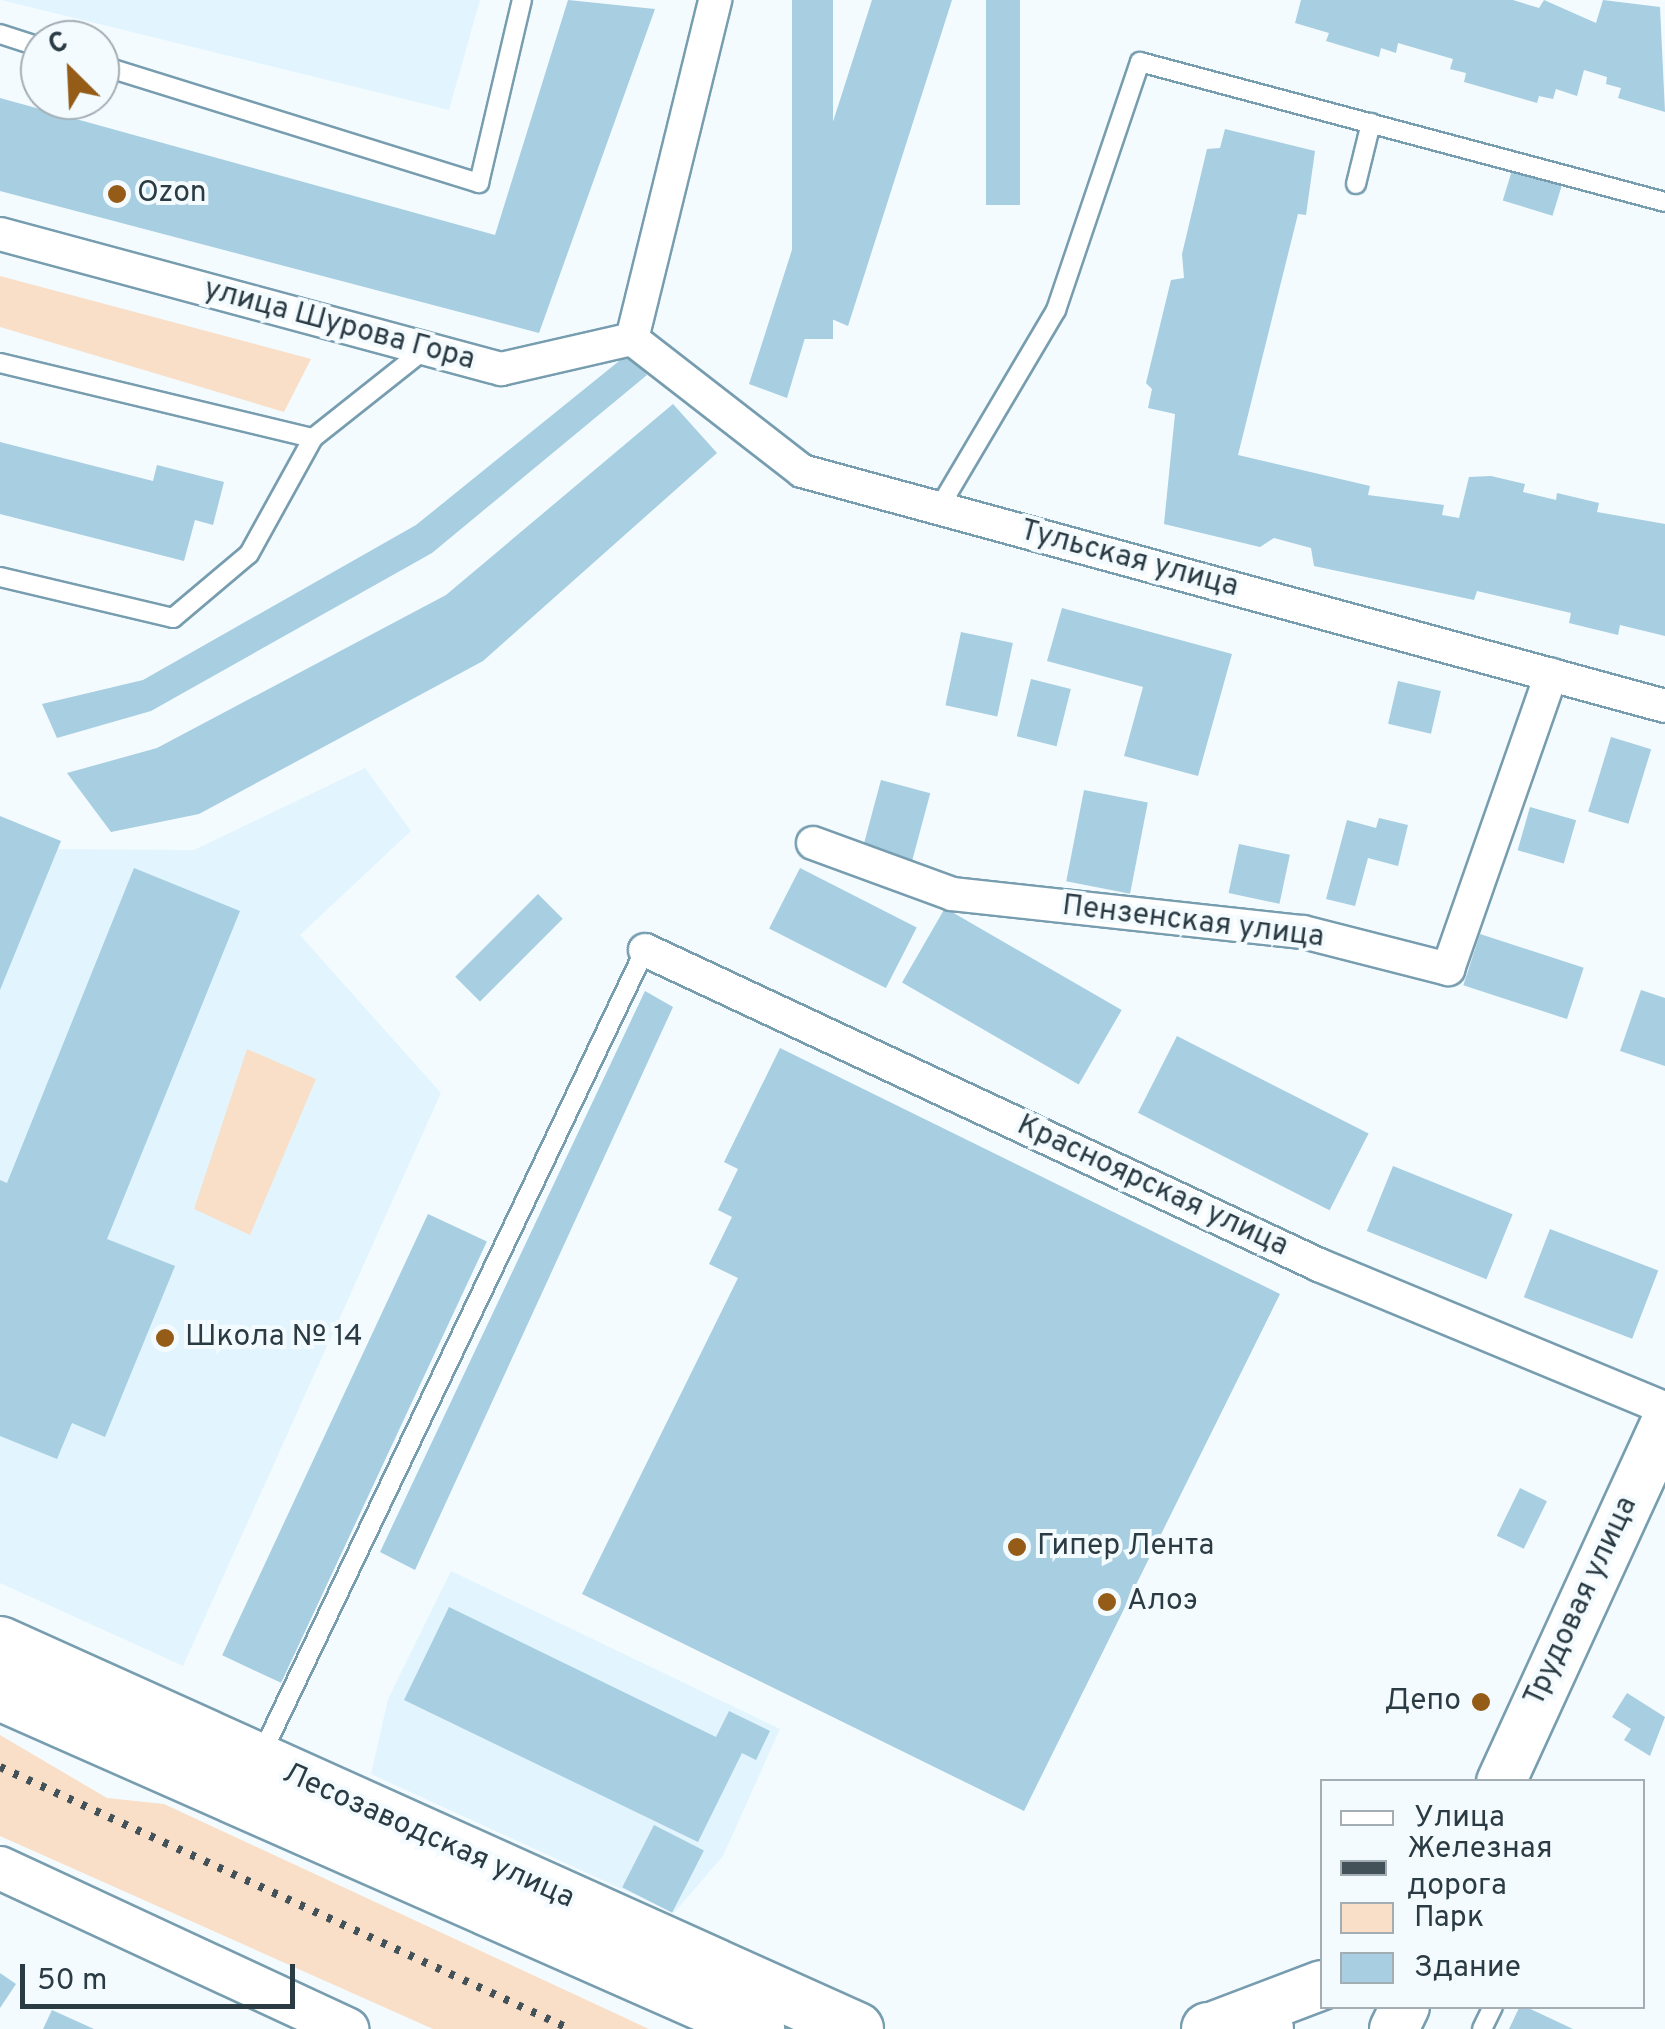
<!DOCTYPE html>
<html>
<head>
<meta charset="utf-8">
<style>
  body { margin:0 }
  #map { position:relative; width:1665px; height:2029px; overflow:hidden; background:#f3fbff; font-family:Overpass,sans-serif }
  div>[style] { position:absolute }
  .built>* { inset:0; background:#e2f5fe }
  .green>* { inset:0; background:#f9dfc7 }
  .building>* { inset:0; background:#a7cee1; transform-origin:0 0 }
  .roads { filter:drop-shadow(2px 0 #779daf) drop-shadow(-2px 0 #779daf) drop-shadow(0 2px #779daf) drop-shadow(0 -2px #779daf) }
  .service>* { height:18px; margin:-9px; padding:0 9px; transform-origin:9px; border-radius:9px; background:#fff }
  .minor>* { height:32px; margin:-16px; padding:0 16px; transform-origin:16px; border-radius:16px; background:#fff }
  .tertiary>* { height:42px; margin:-21px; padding:0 21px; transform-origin:21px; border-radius:21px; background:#fff }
  .secondary>* { height:48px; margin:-24px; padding:0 24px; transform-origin:24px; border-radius:24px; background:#fff }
  .primary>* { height:52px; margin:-26px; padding:0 26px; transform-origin:26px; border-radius:26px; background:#fff }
  .rail>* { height:8px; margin-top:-4px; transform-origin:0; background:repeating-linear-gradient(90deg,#435259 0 5px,transparent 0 15px) }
  .dots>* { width:28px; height:28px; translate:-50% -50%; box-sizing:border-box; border:5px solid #f3fbff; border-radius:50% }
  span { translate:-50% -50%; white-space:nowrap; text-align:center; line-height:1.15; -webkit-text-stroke:8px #f3fbff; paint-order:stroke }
  .poi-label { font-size:30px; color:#2b3b43 }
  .left { translate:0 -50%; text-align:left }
  .right { translate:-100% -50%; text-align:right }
  .street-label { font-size:30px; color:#2b3b43 }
  .legend { position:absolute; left:1320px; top:1779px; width:325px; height:230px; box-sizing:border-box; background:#f3fbff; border:2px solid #a3aeb4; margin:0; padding:12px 18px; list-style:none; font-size:30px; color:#2b3b43 }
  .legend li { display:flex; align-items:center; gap:20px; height:50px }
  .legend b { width:50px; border:2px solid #a3aeb4 }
  .north { position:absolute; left:20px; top:20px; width:100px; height:100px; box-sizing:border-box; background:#f3fbff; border:2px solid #a3aeb4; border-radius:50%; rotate:336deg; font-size:28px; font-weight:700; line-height:40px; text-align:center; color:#2b3b43 }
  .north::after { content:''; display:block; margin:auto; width:35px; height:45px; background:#945c17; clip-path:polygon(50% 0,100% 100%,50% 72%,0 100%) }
  .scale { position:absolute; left:20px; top:1964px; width:275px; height:45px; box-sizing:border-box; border:5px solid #2b3b43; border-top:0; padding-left:12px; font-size:30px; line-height:35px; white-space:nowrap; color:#2b3b43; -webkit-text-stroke:8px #f3fbff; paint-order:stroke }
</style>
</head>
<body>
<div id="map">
  <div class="built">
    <i style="clip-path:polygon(1px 0,480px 0,449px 110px)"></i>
    <i style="clip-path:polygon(365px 768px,411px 831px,300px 935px,441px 1093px,183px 1666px,0 1583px,0 838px,55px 849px,194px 850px)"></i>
    <i style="clip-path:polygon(451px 1571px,780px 1729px,723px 1856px,674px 1913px,371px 1774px,388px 1699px)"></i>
  </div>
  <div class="green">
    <i style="clip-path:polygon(0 276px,311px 359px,284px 412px,0 327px)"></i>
    <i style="clip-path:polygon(247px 1049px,316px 1079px,250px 1235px,194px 1209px)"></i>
    <i style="clip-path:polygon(0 1735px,107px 1798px,164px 1804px,649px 2029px,433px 2029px,0 1836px)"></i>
  </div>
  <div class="building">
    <i style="clip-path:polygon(568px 0,655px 9px,539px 333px,0 191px,0 98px,495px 235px)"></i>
    <i style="left:792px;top:0;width:41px;height:339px"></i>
    <i style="clip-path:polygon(872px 0,952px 0,848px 326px,813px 311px,787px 398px,749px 384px)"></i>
    <i style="left:986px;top:0;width:34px;height:205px"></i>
    <i style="clip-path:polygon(1301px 0,1513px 0,1539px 8px,1544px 0,1596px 23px,1603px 0,1660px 7px,1665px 112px,1618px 98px,1621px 88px,1606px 84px,1607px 77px,1584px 70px,1577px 96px,1556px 89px,1553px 99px,1539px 96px,1537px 103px,1464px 82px,1466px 73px,1450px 69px,1453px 59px,1398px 43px,1396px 53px,1381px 48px,1379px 57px,1326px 41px,1329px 33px,1295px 23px)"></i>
    <i style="clip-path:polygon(1225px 129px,1315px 151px,1306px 215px,1298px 214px,1238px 455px,1370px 486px,1368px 495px,1444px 505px,1442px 515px,1459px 518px,1469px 477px,1491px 476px,1525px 484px,1523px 492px,1556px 500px,1557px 493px,1599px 503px,1597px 512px,1665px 524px,1665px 636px,1620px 625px,1618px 635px,1569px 623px,1571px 613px,1477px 591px,1474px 600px,1314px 566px,1311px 548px,1274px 538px,1260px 547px,1164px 524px,1175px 414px,1148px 408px,1152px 389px,1146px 383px,1171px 280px,1184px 278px,1182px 254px,1207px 149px,1220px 148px)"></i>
    <i style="left:1513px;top:167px;width:52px;height:35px;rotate:17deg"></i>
    <i style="clip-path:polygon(629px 353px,647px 375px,432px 553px,151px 711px,57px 738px,42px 704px,143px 680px,416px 525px)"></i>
    <i style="clip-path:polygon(673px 404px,717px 453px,483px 661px,199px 814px,111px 832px,67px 773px,157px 748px,446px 595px)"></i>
    <i style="clip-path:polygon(0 442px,153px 481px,157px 465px,224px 482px,213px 525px,195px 520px,184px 561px,0 514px)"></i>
    <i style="clip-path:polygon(1062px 608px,1232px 654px,1198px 776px,1124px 756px,1143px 687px,1047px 661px)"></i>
    <i style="left:961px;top:632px;width:53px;height:75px;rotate:12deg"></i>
    <i style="left:1031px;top:679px;width:41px;height:59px;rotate:14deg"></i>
    <i style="left:1398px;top:681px;width:44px;height:44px;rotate:13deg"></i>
    <i style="left:1611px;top:737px;width:42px;height:78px;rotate:17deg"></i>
    <i style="left:881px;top:780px;width:51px;height:76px;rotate:15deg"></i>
    <i style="left:1084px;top:790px;width:65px;height:93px;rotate:11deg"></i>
    <i style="left:1530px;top:807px;width:48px;height:45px;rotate:16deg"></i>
    <i style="clip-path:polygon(0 816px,61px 841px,0 990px)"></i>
    <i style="clip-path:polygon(1379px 818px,1408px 825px,1398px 866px,1368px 858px,1355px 906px,1326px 899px,1347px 820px,1376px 828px)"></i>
    <i style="left:1239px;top:844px;width:52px;height:50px;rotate:12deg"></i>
    <i style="clip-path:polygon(134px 868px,240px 911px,107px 1239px,175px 1266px,105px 1437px,72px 1423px,57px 1459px,0 1436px,0 1180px,7px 1183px)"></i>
    <i style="left:800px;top:868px;width:131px;height:68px;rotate:27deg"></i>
    <i style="left:538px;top:894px;width:35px;height:117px;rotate:45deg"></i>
    <i style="left:945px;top:908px;width:204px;height:86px;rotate:30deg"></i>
    <i style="left:1480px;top:934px;width:109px;height:54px;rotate:18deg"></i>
    <i style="clip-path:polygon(1641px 990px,1665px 998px,1665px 1066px,1620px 1051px)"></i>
    <i style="clip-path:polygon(645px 991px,673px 1007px,415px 1570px,380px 1552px)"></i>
    <i style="left:1177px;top:1036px;width:215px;height:86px;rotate:27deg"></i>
    <i style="clip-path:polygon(780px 1048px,1280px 1294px,1024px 1811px,582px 1594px,738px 1278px,709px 1264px,732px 1217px,718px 1210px,738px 1169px,724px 1162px)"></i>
    <i style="left:1393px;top:1166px;width:129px;height:70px;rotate:22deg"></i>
    <i style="left:428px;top:1214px;width:65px;height:487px;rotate:25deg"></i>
    <i style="left:1550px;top:1229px;width:116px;height:73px;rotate:21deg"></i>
    <i style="left:1520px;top:1488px;width:30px;height:53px;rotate:26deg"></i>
    <i style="clip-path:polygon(449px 1607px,716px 1737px,729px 1711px,770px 1731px,756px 1760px,742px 1753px,698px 1842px,404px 1700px)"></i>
    <i style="clip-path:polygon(1627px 1693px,1665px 1717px,1650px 1756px,1624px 1740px,1631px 1729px,1612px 1717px)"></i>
    <i style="left:654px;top:1825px;width:56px;height:70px;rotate:27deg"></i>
    <i style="clip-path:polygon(0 1973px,16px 1984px,0 2008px)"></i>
    <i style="clip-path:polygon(1520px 2006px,1524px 2006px,1573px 2029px,1509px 2029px)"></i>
    <i style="clip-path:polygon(52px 2010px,94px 2029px,43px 2029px)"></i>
  </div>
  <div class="roads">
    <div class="service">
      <i style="left:0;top:34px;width:42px;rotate:18deg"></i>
      <i style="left:100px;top:65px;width:397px;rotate:17.3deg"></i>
      <i style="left:479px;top:183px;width:188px;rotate:-76.8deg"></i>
      <i style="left:1356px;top:184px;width:63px;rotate:-76.2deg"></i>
      <i style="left:0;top:363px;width:322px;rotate:13.5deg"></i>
      <i style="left:313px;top:438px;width:142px;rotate:-38.4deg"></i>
      <i style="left:939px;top:508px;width:230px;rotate:-59.4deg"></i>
      <i style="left:1056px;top:310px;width:262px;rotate:-71.3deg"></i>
      <i style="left:1140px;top:62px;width:543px;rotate:14.93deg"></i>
      <i style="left:0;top:577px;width:178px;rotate:13.3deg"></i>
      <i style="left:173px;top:618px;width:99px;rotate:-40.1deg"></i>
      <i style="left:249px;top:554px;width:132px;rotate:-61.1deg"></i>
      <i style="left:261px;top:1755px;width:892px;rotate:-64.5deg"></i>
      <i style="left:1482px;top:2029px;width:25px;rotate:-64deg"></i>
    </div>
    <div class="minor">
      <i style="left:0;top:234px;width:519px;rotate:15.08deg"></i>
      <i style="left:501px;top:369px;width:134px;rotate:-12.9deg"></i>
      <i style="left:632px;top:339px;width:215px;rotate:37.8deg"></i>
      <i style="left:802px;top:471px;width:894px;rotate:15.23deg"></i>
      <i style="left:632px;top:339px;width:349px;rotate:-76.2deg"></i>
      <i style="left:813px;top:843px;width:148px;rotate:20.1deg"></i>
      <i style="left:952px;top:894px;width:353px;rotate:6.2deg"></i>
      <i style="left:1303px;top:932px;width:150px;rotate:14.3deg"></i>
      <i style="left:1448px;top:969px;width:312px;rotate:-70.7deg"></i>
      <i style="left:645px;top:950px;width:744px;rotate:25.05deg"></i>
      <i style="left:1319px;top:1265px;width:374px;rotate:22.5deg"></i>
    </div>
    <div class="tertiary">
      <i style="left:0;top:1868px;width:383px;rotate:24.9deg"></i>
    </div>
    <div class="secondary">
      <i style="left:1501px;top:1782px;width:394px;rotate:-65.4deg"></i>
      <i style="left:1209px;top:2028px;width:121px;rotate:-20.8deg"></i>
      <i style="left:1394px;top:2029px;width:25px;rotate:-64deg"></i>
    </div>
    <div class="primary">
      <i style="left:0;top:1643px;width:940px;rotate:24.25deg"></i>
      <i style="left:0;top:1694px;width:829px;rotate:23.84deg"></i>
      <i style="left:1208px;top:2029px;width:59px"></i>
    </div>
  </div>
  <div class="rail">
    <i style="left:0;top:1767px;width:627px;rotate:24.69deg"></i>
  </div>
  <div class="dots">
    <i style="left:117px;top:194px;background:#945c17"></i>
    <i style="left:165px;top:1338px;background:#945c17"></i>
    <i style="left:1017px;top:1547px;background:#945c17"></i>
    <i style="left:1107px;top:1602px;background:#945c17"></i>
    <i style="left:1481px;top:1702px;background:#945c17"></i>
  </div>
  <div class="poi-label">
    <span class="left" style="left:137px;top:194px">Ozon</span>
    <span class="left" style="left:185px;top:1338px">Школа № 14</span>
    <span class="left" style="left:1037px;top:1547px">Гипер Лента</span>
    <span class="left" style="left:1127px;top:1602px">Алоэ</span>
    <span class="right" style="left:1461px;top:1702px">Депо</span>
  </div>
  <div class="street-label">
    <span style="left:339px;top:326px;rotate:15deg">улица Шурова Гора</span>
    <span style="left:1129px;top:560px;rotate:15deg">Тульская улица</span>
    <span style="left:1193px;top:923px;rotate:7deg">Пензенская улица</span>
    <span style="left:1152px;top:1187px;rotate:25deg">Красноярская улица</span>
    <span style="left:1582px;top:1602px;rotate:-65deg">Трудовая улица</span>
    <span style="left:428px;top:1837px;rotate:24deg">Лесозаводская улица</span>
  </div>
  <ul class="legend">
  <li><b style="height:12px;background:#fff"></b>Улица</li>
  <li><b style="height:12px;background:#435259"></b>Железная дорога</li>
  <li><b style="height:28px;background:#f9dfc7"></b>Парк</li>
  <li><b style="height:28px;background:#a7cee1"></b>Здание</li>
  </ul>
  <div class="north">С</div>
  <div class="scale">50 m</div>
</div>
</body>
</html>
